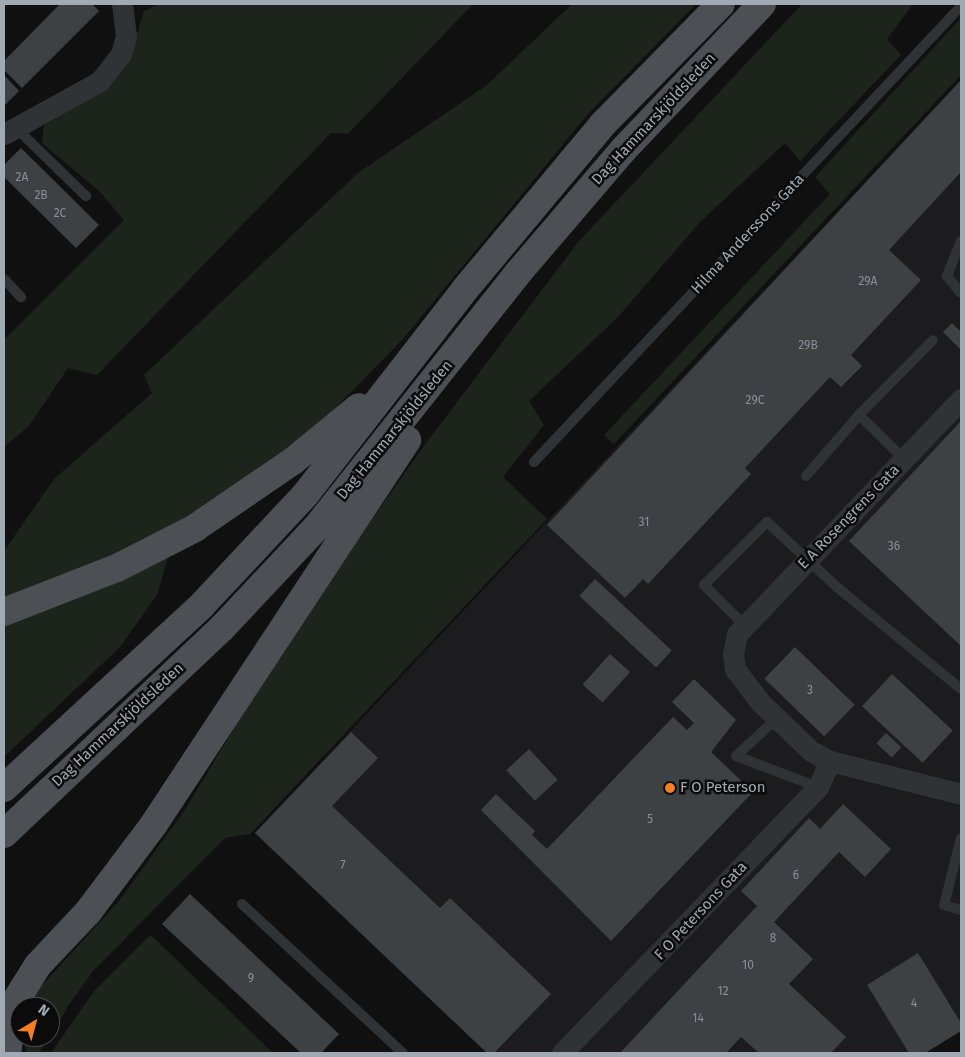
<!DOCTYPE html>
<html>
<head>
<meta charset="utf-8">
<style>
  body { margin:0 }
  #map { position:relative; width:965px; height:1057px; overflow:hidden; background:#101011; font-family:"Fira Sans",sans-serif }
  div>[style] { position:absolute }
  .built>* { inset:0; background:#1c1c1e }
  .green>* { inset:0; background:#1c241c }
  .building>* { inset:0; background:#3e4144; transform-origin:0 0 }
  .service>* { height:10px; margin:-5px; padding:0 5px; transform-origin:5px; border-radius:5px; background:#303336 }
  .minor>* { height:21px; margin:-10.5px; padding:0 10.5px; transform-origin:10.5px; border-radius:10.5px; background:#303336 }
  .primary>* { height:28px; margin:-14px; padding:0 14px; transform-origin:14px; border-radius:14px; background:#4c5055 }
  .dots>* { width:14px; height:14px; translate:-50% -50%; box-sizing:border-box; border:2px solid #0b0b0c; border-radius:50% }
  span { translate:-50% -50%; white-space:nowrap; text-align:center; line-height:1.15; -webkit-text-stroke:5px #0b0b0c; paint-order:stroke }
  .number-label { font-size:12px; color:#889096 }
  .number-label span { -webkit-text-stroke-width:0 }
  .street-label { font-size:15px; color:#a0aab2 }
  .poi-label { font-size:15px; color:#a0aab2 }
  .left { translate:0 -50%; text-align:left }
  .frame { position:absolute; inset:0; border:5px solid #a0aab2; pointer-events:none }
  .north { position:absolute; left:10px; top:997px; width:50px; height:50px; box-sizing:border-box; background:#0b0b0c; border:1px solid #474b4e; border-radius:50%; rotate:37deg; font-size:14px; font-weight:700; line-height:20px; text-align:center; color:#a0aab2 }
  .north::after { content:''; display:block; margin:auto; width:18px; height:22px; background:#f77f22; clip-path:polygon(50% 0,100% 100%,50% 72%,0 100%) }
</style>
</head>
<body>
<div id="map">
  <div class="built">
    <i style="clip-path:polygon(961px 80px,961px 1031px,925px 1053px,487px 1053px,255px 833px)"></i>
  </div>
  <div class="green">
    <i style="clip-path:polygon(159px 4px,473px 4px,348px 134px,331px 133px,97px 375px,68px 368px,29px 426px,4px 447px,4px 340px,124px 220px,99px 191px,42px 143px,44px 125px,110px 87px,128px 63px,144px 11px)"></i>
    <i style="clip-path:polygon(572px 4px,696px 4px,588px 114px,402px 340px,314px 430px,177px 527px,157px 595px,120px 647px,4px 757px,4px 551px,54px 479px,152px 393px,144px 375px,358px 173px,487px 85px)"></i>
    <i style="clip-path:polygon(802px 4px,913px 4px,887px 39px,901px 55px,800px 161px,785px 143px,700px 222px,618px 317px,529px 401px,544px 425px,503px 477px,547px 519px,250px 834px,225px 838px,94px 970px,68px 1006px,51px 1037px,38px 1053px,27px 1053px,22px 1037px,50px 1037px,50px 1007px,28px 1007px,36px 992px,119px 901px,185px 810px,287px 640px,423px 447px,579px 241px)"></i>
    <i style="clip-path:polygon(961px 18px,961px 75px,614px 444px,604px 435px,830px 194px,815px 177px)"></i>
    <i style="clip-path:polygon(150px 935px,153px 937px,273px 1053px,51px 1053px,94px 991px)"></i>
  </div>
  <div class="building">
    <i style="clip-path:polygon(60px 4px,92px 4px,99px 11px,22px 88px,4px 70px,4px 61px)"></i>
    <i style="clip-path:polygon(4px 75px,19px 91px,4px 106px)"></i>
    <i style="clip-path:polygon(961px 80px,961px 172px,889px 250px,921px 280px,851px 355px,862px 366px,841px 387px,830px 377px,745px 468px,751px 474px,648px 584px,643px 579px,625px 598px,547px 525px)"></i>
    <i style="clip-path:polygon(21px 148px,99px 225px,76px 248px,4px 177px,4px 165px)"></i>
    <i style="clip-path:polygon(952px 323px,961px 332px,961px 350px,943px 332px)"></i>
    <i style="clip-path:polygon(961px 421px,961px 646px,849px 541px)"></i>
    <i style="left:595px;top:579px;width:105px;height:23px;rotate:43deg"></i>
    <i style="left:795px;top:647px;width:83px;height:44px;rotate:44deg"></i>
    <i style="left:610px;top:654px;width:27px;height:41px;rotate:42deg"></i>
    <i style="left:892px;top:674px;width:83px;height:44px;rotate:43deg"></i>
    <i style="clip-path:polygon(694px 679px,736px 720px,711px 752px,753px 792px,611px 941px,481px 810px,496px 794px,535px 831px,532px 835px,547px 849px,673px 717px,687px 730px,694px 723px,672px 702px)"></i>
    <i style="clip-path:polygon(351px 732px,378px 758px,332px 806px,440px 908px,450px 898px,551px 994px,494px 1053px,487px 1053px,255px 833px)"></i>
    <i style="left:886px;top:733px;width:21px;height:14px;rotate:43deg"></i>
    <i style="left:529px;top:749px;width:42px;height:31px;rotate:47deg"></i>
    <i style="clip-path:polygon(843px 804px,891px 849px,865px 877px,839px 852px,774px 922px,813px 959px,789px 984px,846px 1037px,831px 1053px,759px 1053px,741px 1037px,726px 1053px,620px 1053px,757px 906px,741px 891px,809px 818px,820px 829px)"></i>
    <i style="clip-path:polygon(190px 894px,339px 1034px,321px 1053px,301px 1053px,162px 924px)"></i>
    <i style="clip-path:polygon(918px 953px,961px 1023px,961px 1031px,925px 1053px,909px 1053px,867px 985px)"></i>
  </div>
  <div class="service">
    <i style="left:16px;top:128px;width:98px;rotate:44.2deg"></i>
    <i style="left:961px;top:241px;width:38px;rotate:112deg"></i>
    <i style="left:947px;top:276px;width:22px;rotate:51deg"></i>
    <i style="left:4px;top:279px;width:25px;rotate:47deg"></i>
    <i style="left:904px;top:459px;width:63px;rotate:-135.6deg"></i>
    <i style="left:859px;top:415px;width:105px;rotate:-45.4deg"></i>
    <i style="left:534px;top:462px;width:625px;rotate:-46.88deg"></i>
    <i style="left:806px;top:476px;width:81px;rotate:-49deg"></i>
    <i style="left:745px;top:626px;width:58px;rotate:-135deg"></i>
    <i style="left:704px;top:585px;width:89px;rotate:-45deg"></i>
    <i style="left:767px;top:522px;width:97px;rotate:42.9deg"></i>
    <i style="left:838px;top:588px;width:159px;rotate:39.4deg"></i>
    <i style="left:776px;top:719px;width:54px;rotate:137.2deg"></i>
    <i style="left:736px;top:756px;width:88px;rotate:20.7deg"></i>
    <i style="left:961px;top:838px;width:69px;rotate:104.2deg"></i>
    <i style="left:944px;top:905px;width:18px;rotate:16deg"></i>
    <i style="left:242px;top:904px;width:219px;rotate:42.8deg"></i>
  </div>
  <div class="minor">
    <i style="left:4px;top:134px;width:110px;rotate:-28.9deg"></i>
    <i style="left:100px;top:81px;width:34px;rotate:-52deg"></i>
    <i style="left:121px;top:54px;width:19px;rotate:-74deg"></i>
    <i style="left:126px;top:36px;width:32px;rotate:-97deg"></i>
    <i style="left:961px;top:399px;width:325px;rotate:133.6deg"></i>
    <i style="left:737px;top:634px;width:20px;rotate:101deg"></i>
    <i style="left:733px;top:654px;width:15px;rotate:82deg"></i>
    <i style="left:735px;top:669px;width:41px;rotate:52.9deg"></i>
    <i style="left:760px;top:702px;width:71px;rotate:43.9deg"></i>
    <i style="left:811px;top:751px;width:21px;rotate:28deg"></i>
    <i style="left:830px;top:761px;width:135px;rotate:14.1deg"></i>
    <i style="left:562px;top:1053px;width:369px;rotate:-46.1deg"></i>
    <i style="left:818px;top:787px;width:29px;rotate:-65deg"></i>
  </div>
  <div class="primary">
    <i style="left:4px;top:612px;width:121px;rotate:-21.3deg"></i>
    <i style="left:117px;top:568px;width:88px;rotate:-27.1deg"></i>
    <i style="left:195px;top:528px;width:119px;rotate:-34.4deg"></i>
    <i style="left:293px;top:461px;width:85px;rotate:-39.3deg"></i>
    <i style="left:4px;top:788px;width:270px;rotate:-42.7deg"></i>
    <i style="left:202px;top:605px;width:151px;rotate:-46.9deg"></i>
    <i style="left:305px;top:495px;width:262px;rotate:-52.1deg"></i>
    <i style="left:466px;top:288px;width:214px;rotate:-50.1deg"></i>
    <i style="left:603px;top:124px;width:168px;rotate:-45.5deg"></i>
    <i style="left:4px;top:834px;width:299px;rotate:-43.4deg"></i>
    <i style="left:221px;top:629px;width:139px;rotate:-46.8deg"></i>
    <i style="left:316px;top:528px;width:325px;rotate:-51.6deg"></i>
    <i style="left:518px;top:273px;width:163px;rotate:-49.5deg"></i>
    <i style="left:624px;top:149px;width:200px;rotate:-46.4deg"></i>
    <i style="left:8px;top:1048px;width:43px;rotate:-83.4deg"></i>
    <i style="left:13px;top:1005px;width:47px;rotate:-58deg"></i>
    <i style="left:38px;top:965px;width:73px;rotate:-46.7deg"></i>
    <i style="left:88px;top:912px;width:110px;rotate:-53.1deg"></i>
    <i style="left:154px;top:824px;width:460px;rotate:-56.6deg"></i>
  </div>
  <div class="dots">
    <i style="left:670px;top:788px;background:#f77f22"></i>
  </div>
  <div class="number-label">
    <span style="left:22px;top:178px">2A</span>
    <span style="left:41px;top:196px">2B</span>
    <span style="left:60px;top:214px">2C</span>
    <span style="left:868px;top:282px">29A</span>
    <span style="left:808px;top:346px">29B</span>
    <span style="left:755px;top:401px">29C</span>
    <span style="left:644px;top:523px">31</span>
    <span style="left:894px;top:547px">36</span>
    <span style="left:810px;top:691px">3</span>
    <span style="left:650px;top:820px">5</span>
    <span style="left:343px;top:866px">7</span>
    <span style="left:796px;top:876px">6</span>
    <span style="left:773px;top:939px">8</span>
    <span style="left:748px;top:966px">10</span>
    <span style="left:251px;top:979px">9</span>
    <span style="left:723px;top:992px">12</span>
    <span style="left:914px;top:1004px">4</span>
    <span style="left:698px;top:1019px">14</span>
  </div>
  <div class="street-label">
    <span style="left:654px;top:119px;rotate:-47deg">Dag Hammarskjöldsleden</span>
    <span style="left:748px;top:234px;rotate:-47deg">Hilma Anderssons Gata</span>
    <span style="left:395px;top:430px;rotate:-51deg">Dag Hammarskjöldsleden</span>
    <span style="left:849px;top:517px;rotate:-46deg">E A Rosengrens Gata</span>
    <span style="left:118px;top:725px;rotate:-43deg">Dag Hammarskjöldsleden</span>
    <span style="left:701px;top:911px;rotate:-47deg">F O Petersons Gata</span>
  </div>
  <div class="poi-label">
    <span class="left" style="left:680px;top:788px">F O Peterson</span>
  </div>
  <div class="frame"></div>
  <div class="north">N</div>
</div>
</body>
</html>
